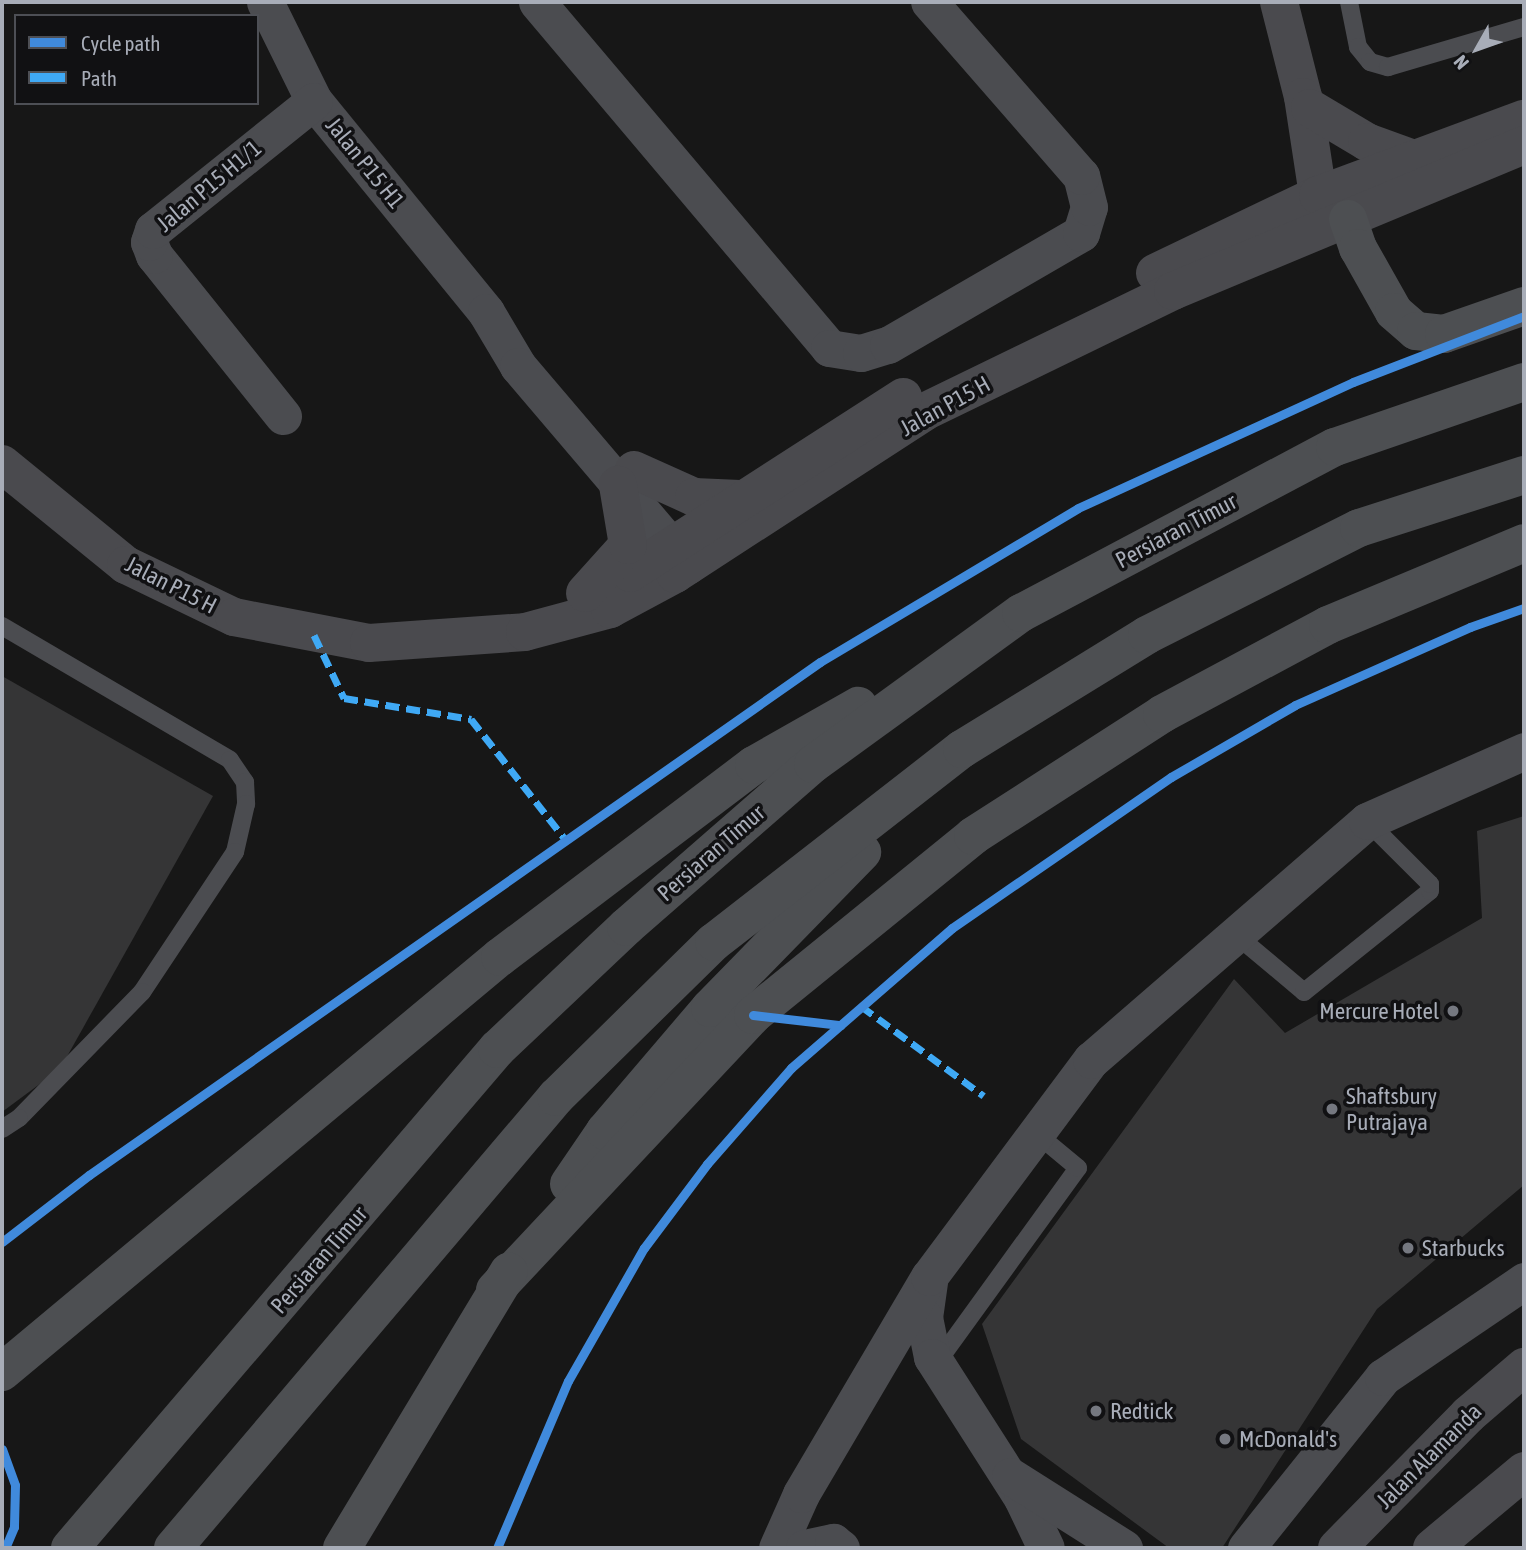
<!DOCTYPE html>
<html>
<head>
<meta charset="utf-8">
<style>
  body { margin:0 }
  #map { position:relative; width:1526px; height:1550px; overflow:hidden; background:#171717; font-family:"Asap Condensed",sans-serif }
  div>[style] { position:absolute }
  .building>* { inset:0; background:#353536 }
  .lane>* { height:18px; margin:-9px; padding:0 9px; transform-origin:9px; border-radius:9px; background:#4b4c50 }
  .street>* { height:37px; margin:-18.5px; padding:0 18.5px; transform-origin:18.5px; border-radius:18.5px; background:#4b4c50 }
  .secondary>* { height:38px; margin:-19px; padding:0 19px; transform-origin:19px; border-radius:19px; background:#4a4a4e }
  .primary>* { height:38px; margin:-19px; padding:0 19px; transform-origin:19px; border-radius:19px; background:#4d4f52 }
  .quiet>* { height:7px; margin-top:-3.5px; transform-origin:0; background:repeating-linear-gradient(90deg,#3fa9f5 0 14px,transparent 0 21px) }
  .cycleway>* { height:9px; margin:-4.5px; padding:0 4.5px; transform-origin:4.5px; border-radius:4.5px; background:#408adc }
  .dots>* { width:19px; height:19px; translate:-50% -50%; box-sizing:border-box; border:4px solid #111113; border-radius:50% }
  span { translate:-50% -50%; white-space:nowrap; text-align:center; line-height:1.15; -webkit-text-stroke:7px #111113; paint-order:stroke }
  .street-label { font-size:23px; color:#a8adb8 }
  .poi-label { font-size:23px; color:#a8adb8 }
  .right { translate:-100% -50%; text-align:right }
  .left { translate:0 -50%; text-align:left }
  .frame { position:absolute; inset:0; border:4px solid #a8adb8; pointer-events:none }
  .legend { position:absolute; left:14px; top:14px; width:245px; height:91px; box-sizing:border-box; background:#111113; border:2px solid #4d4f55; margin:0; padding:9px 12px; list-style:none; font-size:21px; color:#a8adb8 }
  .legend li { display:flex; align-items:center; gap:14px; height:35px }
  .legend b { width:35px; border:2px solid #4d4f55 }
  .north { position:absolute; left:1442px; top:14px; width:70px; height:70px; -webkit-text-stroke:5px #111113; paint-order:stroke; rotate:230deg; font-size:19px; font-weight:700; line-height:28px; text-align:center; color:#a8adb8 }
  .north::after { content:''; display:block; margin:auto; width:24px; height:32px; background:#a8adb8; clip-path:polygon(50% 0,100% 100%,50% 72%,0 100%) }
</style>
</head>
<body>
<div id="map">
  <div class="building">
    <i style="clip-path:polygon(2px 676px,213px 796px,60px 1069px,2px 1112px)"></i>
    <i style="clip-path:polygon(1524px 816px,1524px 1185px,1377px 1309px,1222px 1548px,1169px 1548px,1021px 1439px,982px 1324px,1234px 979px,1285px 1033px,1482px 918px,1477px 831px)"></i>
  </div>
  <div class="lane">
    <i style="left:1349px;top:2px;width:46px;rotate:78.7deg"></i>
    <i style="left:1358px;top:47px;width:19px;rotate:51deg"></i>
    <i style="left:1370px;top:62px;width:19px;rotate:16deg"></i>
    <i style="left:1388px;top:67px;width:142px;rotate:-16.4deg"></i>
    <i style="left:2px;top:626px;width:264px;rotate:30.4deg"></i>
    <i style="left:230px;top:760px;width:27px;rotate:56deg"></i>
    <i style="left:245px;top:782px;width:22px;rotate:87deg"></i>
    <i style="left:246px;top:804px;width:49px;rotate:102.9deg"></i>
    <i style="left:235px;top:852px;width:168px;rotate:123.6deg"></i>
    <i style="left:142px;top:992px;width:176px;rotate:134.3deg"></i>
    <i style="left:19px;top:1118px;width:20px;rotate:147deg"></i>
    <i style="left:1235px;top:934px;width:90px;rotate:40deg"></i>
    <i style="left:1304px;top:992px;width:161px;rotate:-38.7deg"></i>
    <i style="left:1430px;top:891px;width:7px;rotate:-90deg"></i>
    <i style="left:1430px;top:884px;width:89px;rotate:-135deg"></i>
    <i style="left:936px;top:1364px;width:242px;rotate:-54.1deg"></i>
    <i style="left:1078px;top:1168px;width:55px;rotate:-140.2deg"></i>
  </div>
  <div class="street">
    <i style="left:265px;top:2px;width:110px;rotate:63.7deg"></i>
    <i style="left:314px;top:101px;width:272px;rotate:50.8deg"></i>
    <i style="left:486px;top:312px;width:63px;rotate:59.3deg"></i>
    <i style="left:518px;top:366px;width:262px;rotate:49.6deg"></i>
    <i style="left:537px;top:2px;width:453px;rotate:49.8deg"></i>
    <i style="left:829px;top:348px;width:32px;rotate:9deg"></i>
    <i style="left:861px;top:353px;width:28px;rotate:-17deg"></i>
    <i style="left:888px;top:345px;width:223px;rotate:-30.1deg"></i>
    <i style="left:1081px;top:233px;width:27px;rotate:-73deg"></i>
    <i style="left:1089px;top:207px;width:32px;rotate:-104deg"></i>
    <i style="left:1081px;top:176px;width:231px;rotate:-131.1deg"></i>
    <i style="left:283px;top:416px;width:206px;rotate:-128.7deg"></i>
    <i style="left:154px;top:255px;width:14px;rotate:-111deg"></i>
    <i style="left:149px;top:242px;width:13px;rotate:-72deg"></i>
    <i style="left:153px;top:230px;width:206px;rotate:-38.7deg"></i>
    <i style="left:929px;top:1282px;width:35px;rotate:98deg"></i>
    <i style="left:924px;top:1317px;width:41px;rotate:78.7deg"></i>
    <i style="left:932px;top:1357px;width:167px;rotate:57.4deg"></i>
    <i style="left:1022px;top:1498px;width:55px;rotate:64.4deg"></i>
    <i style="left:1010px;top:1476px;width:135px;rotate:32.3deg"></i>
    <i style="left:777px;top:1548px;width:59px;rotate:-66deg"></i>
    <i style="left:801px;top:1494px;width:252px;rotate:-59.5deg"></i>
    <i style="left:929px;top:1277px;width:271px;rotate:-53.3deg"></i>
    <i style="left:1091px;top:1060px;width:365px;rotate:-40.9deg"></i>
    <i style="left:1367px;top:821px;width:172px;rotate:-24deg"></i>
    <i style="left:804px;top:1548px;width:30px;rotate:-12deg"></i>
    <i style="left:833px;top:1542px;width:10px;rotate:37deg"></i>
    <i style="left:1246px;top:1548px;width:219px;rotate:-51.3deg"></i>
    <i style="left:1383px;top:1377px;width:171px;rotate:-34.2deg"></i>
  </div>
  <div class="secondary">
    <i style="left:1279px;top:2px;width:98px;rotate:75.8deg"></i>
    <i style="left:1303px;top:97px;width:99px;rotate:81.3deg"></i>
    <i style="left:1318px;top:195px;width:24px;rotate:71deg"></i>
    <i style="left:1310px;top:108px;width:66px;rotate:30.8deg"></i>
    <i style="left:1367px;top:142px;width:47px;rotate:20deg"></i>
    <i style="left:1155px;top:273px;width:181px;rotate:-25.6deg"></i>
    <i style="left:1318px;top:195px;width:220px;rotate:-20.3deg"></i>
    <i style="left:2px;top:464px;width:160px;rotate:39.2deg"></i>
    <i style="left:126px;top:565px;width:120px;rotate:25.7deg"></i>
    <i style="left:234px;top:617px;width:137px;rotate:10.9deg"></i>
    <i style="left:369px;top:643px;width:156px;rotate:-4deg"></i>
    <i style="left:525px;top:632px;width:88px;rotate:-15.1deg"></i>
    <i style="left:610px;top:609px;width:74px;rotate:-28.3deg"></i>
    <i style="left:675px;top:574px;width:297px;rotate:-33deg"></i>
    <i style="left:924px;top:412px;width:277px;rotate:-25.9deg"></i>
    <i style="left:1173px;top:291px;width:380px;rotate:-22.6deg"></i>
    <i style="left:634px;top:470px;width:66px;rotate:24.2deg"></i>
    <i style="left:694px;top:497px;width:46px;rotate:2.5deg"></i>
    <i style="left:630px;top:573px;width:325px;rotate:-32.8deg"></i>
    <i style="left:585px;top:593px;width:64px;rotate:-48.1deg"></i>
    <i style="left:628px;top:545px;width:61px;rotate:-99.5deg"></i>
    <i style="left:1337px;top:1548px;width:187px;rotate:-45.4deg"></i>
    <i style="left:1468px;top:1415px;width:74px;rotate:-40.6deg"></i>
    <i style="left:1432px;top:1548px;width:120px;rotate:-39.9deg"></i>
  </div>
  <div class="primary">
    <i style="left:1348px;top:219px;width:31px;rotate:71deg"></i>
    <i style="left:1358px;top:248px;width:73px;rotate:60.6deg"></i>
    <i style="left:1394px;top:312px;width:29px;rotate:41deg"></i>
    <i style="left:1416px;top:331px;width:28px;rotate:6deg"></i>
    <i style="left:1444px;top:334px;width:85px;rotate:-19.3deg"></i>
    <i style="left:569px;top:1184px;width:64px;rotate:-55.8deg"></i>
    <i style="left:605px;top:1131px;width:162px;rotate:-49.5deg"></i>
    <i style="left:710px;top:1008px;width:218px;rotate:-45.7deg"></i>
    <i style="left:495px;top:1290px;width:377px;rotate:-46.8deg"></i>
    <i style="left:753px;top:1015px;width:284px;rotate:-39.1deg"></i>
    <i style="left:973px;top:836px;width:225px;rotate:-32.8deg"></i>
    <i style="left:1162px;top:714px;width:188px;rotate:-28.2deg"></i>
    <i style="left:1328px;top:625px;width:212px;rotate:-22.7deg"></i>
    <i style="left:2px;top:1372px;width:648px;rotate:-39.81deg"></i>
    <i style="left:500px;top:957px;width:318px;rotate:-37.1deg"></i>
    <i style="left:754px;top:765px;width:120px;rotate:-29.6deg"></i>
    <i style="left:70px;top:1548px;width:657px;rotate:-49.45deg"></i>
    <i style="left:497px;top:1049px;width:178px;rotate:-43.4deg"></i>
    <i style="left:626px;top:927px;width:248px;rotate:-41.1deg"></i>
    <i style="left:813px;top:764px;width:257px;rotate:-36deg"></i>
    <i style="left:1021px;top:613px;width:355px;rotate:-27.9deg"></i>
    <i style="left:1335px;top:447px;width:200px;rotate:-19deg"></i>
    <i style="left:173px;top:1548px;width:592px;rotate:-49.66deg"></i>
    <i style="left:556px;top:1097px;width:221px;rotate:-44.5deg"></i>
    <i style="left:714px;top:942px;width:314px;rotate:-37.9deg"></i>
    <i style="left:962px;top:749px;width:217px;rotate:-31.6deg"></i>
    <i style="left:1147px;top:635px;width:237px;rotate:-26.8deg"></i>
    <i style="left:1359px;top:528px;width:173px;rotate:-17.8deg"></i>
    <i style="left:342px;top:1548px;width:323px;rotate:-58.9deg"></i>
  </div>
  <div class="quiet">
    <i style="left:314px;top:635px;width:70px;rotate:64.5deg"></i>
    <i style="left:344px;top:698px;width:129px;rotate:9.4deg"></i>
    <i style="left:471px;top:719px;width:152px;rotate:51.9deg"></i>
    <i style="left:861px;top:1006px;width:152px;rotate:36.2deg"></i>
  </div>
  <div class="cycleway">
    <i style="left:753px;top:1015px;width:88px;rotate:6.6deg"></i>
    <i style="left:2px;top:1242px;width:110px;rotate:-37.6deg"></i>
    <i style="left:89px;top:1175px;width:893px;rotate:-35.06deg"></i>
    <i style="left:820px;top:662px;width:300px;rotate:-30.8deg"></i>
    <i style="left:1078px;top:508px;width:302px;rotate:-24.6deg"></i>
    <i style="left:1353px;top:382px;width:183px;rotate:-21.1deg"></i>
    <i style="left:2px;top:1449px;width:38px;rotate:70deg"></i>
    <i style="left:15px;top:1485px;width:42px;rotate:91.4deg"></i>
    <i style="left:14px;top:1527px;width:23px;rotate:113deg"></i>
    <i style="left:497px;top:1548px;width:181px;rotate:-67deg"></i>
    <i style="left:568px;top:1381px;width:153px;rotate:-60.3deg"></i>
    <i style="left:644px;top:1248px;width:105px;rotate:-53.1deg"></i>
    <i style="left:707px;top:1164px;width:128px;rotate:-48.8deg"></i>
    <i style="left:791px;top:1068px;width:213px;rotate:-41deg"></i>
    <i style="left:952px;top:928px;width:266px;rotate:-34.6deg"></i>
    <i style="left:1171px;top:777px;width:143px;rotate:-30.1deg"></i>
    <i style="left:1295px;top:705px;width:192px;rotate:-24deg"></i>
    <i style="left:1470px;top:627px;width:57px;rotate:-19.4deg"></i>
  </div>
  <div class="dots">
    <i style="left:1453px;top:1011px;background:#757880"></i>
    <i style="left:1332px;top:1109px;background:#757880"></i>
    <i style="left:1408px;top:1248px;background:#757880"></i>
    <i style="left:1096px;top:1411px;background:#757880"></i>
    <i style="left:1225px;top:1439px;background:#757880"></i>
  </div>
  <div class="street-label">
    <span style="left:365px;top:163px;rotate:51deg">Jalan P15 H1</span>
    <span style="left:209px;top:186px;rotate:-40deg">Jalan P15 H1/1</span>
    <span style="left:945px;top:406px;rotate:-29deg">Jalan P15 H</span>
    <span style="left:1176px;top:531px;rotate:-28deg">Persiaran Timur</span>
    <span style="left:171px;top:585px;rotate:27deg">Jalan P15 H</span>
    <span style="left:711px;top:853px;rotate:-41deg">Persiaran Timur</span>
    <span style="left:319px;top:1260px;rotate:-49deg">Persiaran Timur</span>
    <span style="left:1429px;top:1456px;rotate:-45deg">Jalan Alamanda</span>
  </div>
  <div class="poi-label">
    <span class="right" style="left:1439px;top:1011px">Mercure Hotel</span>
    <span class="left" style="left:1346px;top:1109px">Shaftsbury<br>Putrajaya</span>
    <span class="left" style="left:1422px;top:1248px">Starbucks</span>
    <span class="left" style="left:1110px;top:1411px">Redtick</span>
    <span class="left" style="left:1239px;top:1439px">McDonald's</span>
  </div>
  <div class="frame"></div>
  <ul class="legend">
  <li><b style="height:9px;background:#408adc"></b>Cycle path</li>
  <li><b style="height:9px;background:#3fa9f5"></b>Path</li>
  </ul>
  <div class="north">N</div>
</div>
</body>
</html>
